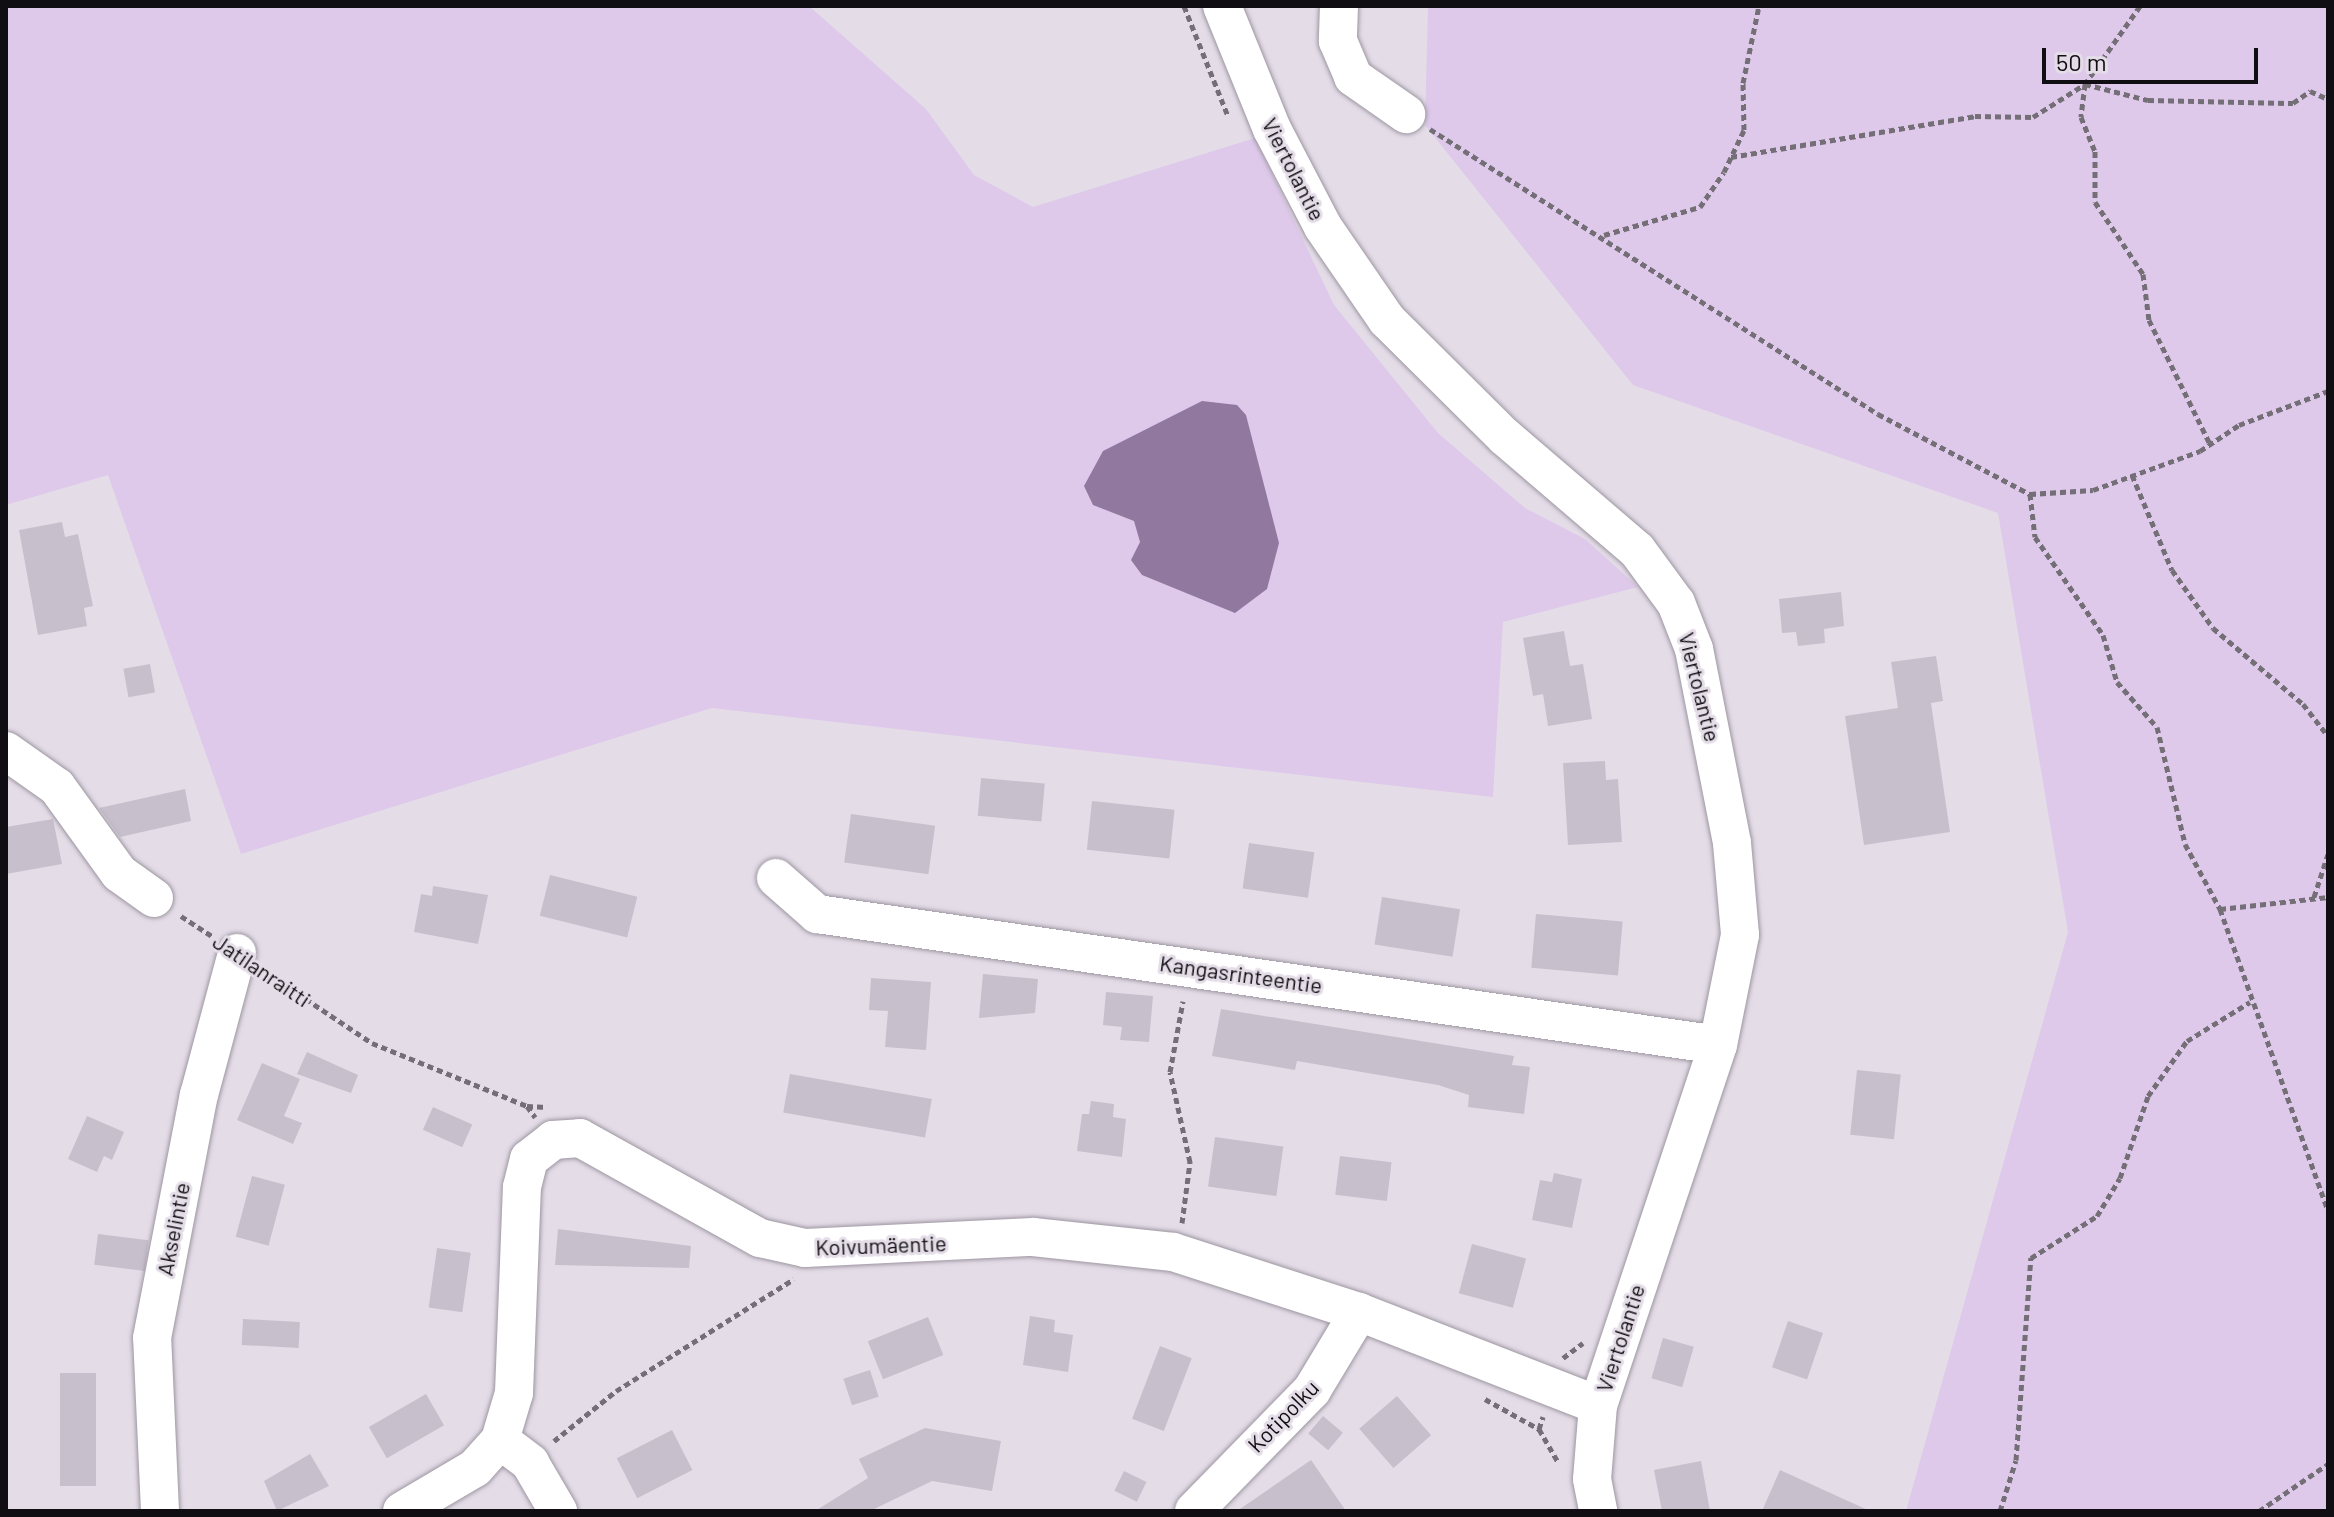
<!DOCTYPE html>
<html>
<head>
<meta charset="utf-8">
<style>
  body { margin:0 }
  #map { position:relative; width:2334px; height:1517px; overflow:hidden; background:#e4dde8; font-family:Barlow,sans-serif }
  div>[style] { position:absolute }
  .green>* { inset:0; background:#dec9eb }
  .water>* { inset:0; background:#90789e }
  .building>* { inset:0; background:#c7c0cc; transform-origin:0 0 }
  .path>* { height:5px; margin-top:-2.5px; transform-origin:0; background:repeating-linear-gradient(90deg,#746f77 0 6px,transparent 0 10px) }
  .roads { filter:drop-shadow(0 0 2px #9d96a1) drop-shadow(0 0 2px #9d96a1) }
  .minor>* { height:38px; margin:-19px; padding:0 19px; transform-origin:19px; border-radius:19px; background:#fff }
  span { translate:-50% -50%; white-space:nowrap; text-align:center; line-height:1.15; -webkit-text-stroke:6px #e4dde8; paint-order:stroke }
  .street-label { font-size:22px; color:#100e12 }
  .frame { position:absolute; inset:0; border:8px solid #100e12; pointer-events:none }
  .scale { position:absolute; left:2042px; top:48px; width:216px; height:36px; box-sizing:border-box; border:4px solid #100e12; border-top:0; padding-left:10px; font-size:24px; line-height:28px; white-space:nowrap; color:#100e12; -webkit-text-stroke:6px #e4dde8; paint-order:stroke }
</style>
</head>
<body>
<div id="map">
  <div class="green">
    <i style="clip-path:polygon(6px 6px,809px 6px,926px 109px,974px 175px,1033px 207px,1255px 138px,1334px 305px,1438px 433px,1525px 508px,1585px 539px,1638px 587px,1503px 622px,1493px 797px,712px 708px,241px 854px,108px 475px,6px 505px)"></i>
    <i style="clip-path:polygon(1428px 6px,2328px 6px,2328px 1511px,1906px 1511px,2068px 932px,1998px 513px,1633px 385px,1425px 125px)"></i>
  </div>
  <div class="water">
    <i style="clip-path:polygon(1202px 401px,1237px 405px,1246px 415px,1279px 543px,1267px 589px,1235px 613px,1142px 575px,1131px 560px,1140px 542px,1134px 521px,1093px 505px,1084px 486px,1103px 451px)"></i>
  </div>
  <div class="building">
    <i style="clip-path:polygon(62px 522px,65px 537px,78px 534px,93px 606px,84px 608px,87px 626px,38px 635px,19px 530px)"></i>
    <i style="clip-path:polygon(1841px 592px,1844px 626px,1824px 629px,1825px 643px,1798px 646px,1796px 632px,1782px 633px,1779px 599px)"></i>
    <i style="clip-path:polygon(1564px 631px,1570px 666px,1583px 664px,1592px 719px,1548px 726px,1543px 694px,1533px 696px,1523px 638px)"></i>
    <i style="clip-path:polygon(1936px 656px,1943px 701px,1931px 703px,1950px 832px,1864px 845px,1845px 716px,1898px 708px,1891px 662px)"></i>
    <i style="left:150px;top:664px;width:29px;height:27px;rotate:80deg"></i>
    <i style="clip-path:polygon(1605px 761px,1606px 780px,1618px 779px,1622px 842px,1568px 845px,1563px 763px)"></i>
    <i style="left:981px;top:778px;width:64px;height:38px;rotate:5deg"></i>
    <i style="clip-path:polygon(185px 789px,191px 821px,120px 837px,99px 808px)"></i>
    <i style="left:1092px;top:801px;width:83px;height:49px;rotate:6deg"></i>
    <i style="left:851px;top:814px;width:85px;height:49px;rotate:8deg"></i>
    <i style="clip-path:polygon(53px 819px,62px 864px,6px 874px,6px 827px)"></i>
    <i style="left:1249px;top:843px;width:66px;height:46px;rotate:8deg"></i>
    <i style="left:550px;top:875px;width:90px;height:42px;rotate:14deg"></i>
    <i style="clip-path:polygon(433px 886px,488px 895px,478px 944px,414px 932px,421px 894px,432px 896px)"></i>
    <i style="left:1382px;top:897px;width:79px;height:48px;rotate:9deg"></i>
    <i style="left:1536px;top:914px;width:87px;height:54px;rotate:5deg"></i>
    <i style="clip-path:polygon(983px 974px,1038px 979px,1035px 1013px,979px 1018px)"></i>
    <i style="clip-path:polygon(871px 978px,931px 982px,926px 1050px,885px 1047px,888px 1011px,869px 1010px)"></i>
    <i style="clip-path:polygon(1106px 992px,1153px 996px,1149px 1042px,1120px 1040px,1122px 1027px,1103px 1025px)"></i>
    <i style="clip-path:polygon(1221px 1009px,1514px 1056px,1512px 1065px,1530px 1067px,1524px 1114px,1468px 1107px,1469px 1095px,1438px 1085px,1297px 1061px,1295px 1070px,1212px 1056px)"></i>
    <i style="clip-path:polygon(307px 1052px,358px 1075px,351px 1093px,297px 1074px)"></i>
    <i style="clip-path:polygon(262px 1063px,300px 1079px,284px 1116px,302px 1123px,293px 1144px,237px 1120px)"></i>
    <i style="left:1857px;top:1070px;width:44px;height:65px;rotate:6deg"></i>
    <i style="left:790px;top:1074px;width:144px;height:39px;rotate:10deg"></i>
    <i style="clip-path:polygon(1091px 1101px,1114px 1104px,1113px 1117px,1126px 1119px,1122px 1157px,1077px 1151px,1082px 1114px,1089px 1114px)"></i>
    <i style="left:433px;top:1107px;width:43px;height:25px;rotate:24deg"></i>
    <i style="clip-path:polygon(87px 1116px,124px 1132px,112px 1160px,104px 1156px,97px 1172px,68px 1159px)"></i>
    <i style="left:1215px;top:1137px;width:69px;height:50px;rotate:8deg"></i>
    <i style="left:1340px;top:1156px;width:52px;height:39px;rotate:7deg"></i>
    <i style="clip-path:polygon(1554px 1173px,1582px 1179px,1572px 1228px,1532px 1220px,1540px 1180px,1552px 1182px)"></i>
    <i style="left:252px;top:1176px;width:34px;height:63px;rotate:15deg"></i>
    <i style="clip-path:polygon(558px 1229px,691px 1246px,689px 1268px,555px 1265px)"></i>
    <i style="left:98px;top:1234px;width:51px;height:31px;rotate:7deg"></i>
    <i style="left:1472px;top:1244px;width:56px;height:51px;rotate:15deg"></i>
    <i style="left:437px;top:1248px;width:34px;height:60px;rotate:8deg"></i>
    <i style="clip-path:polygon(1030px 1316px,1055px 1320px,1054px 1332px,1073px 1335px,1068px 1372px,1023px 1365px)"></i>
    <i style="left:928px;top:1317px;width:41px;height:65px;rotate:68deg"></i>
    <i style="left:243px;top:1319px;width:57px;height:26px;rotate:3deg"></i>
    <i style="left:1788px;top:1321px;width:37px;height:49px;rotate:19deg"></i>
    <i style="left:1663px;top:1338px;width:32px;height:42px;rotate:16deg"></i>
    <i style="left:1160px;top:1346px;width:34px;height:78px;rotate:21deg"></i>
    <i style="left:870px;top:1370px;width:28px;height:28px;rotate:72deg"></i>
    <i style="left:60px;top:1373px;width:36px;height:113px"></i>
    <i style="left:426px;top:1394px;width:36px;height:66px;rotate:60deg"></i>
    <i style="left:1397px;top:1396px;width:52px;height:50px;rotate:49deg"></i>
    <i style="left:1323px;top:1416px;width:26px;height:23px;rotate:40deg"></i>
    <i style="clip-path:polygon(925px 1428px,1001px 1441px,992px 1491px,932px 1481px,870px 1511px,815px 1511px,868px 1478px,859px 1459px)"></i>
    <i style="left:672px;top:1430px;width:45px;height:62px;rotate:63deg"></i>
    <i style="clip-path:polygon(310px 1454px,329px 1486px,277px 1511px,264px 1481px)"></i>
    <i style="clip-path:polygon(1311px 1460px,1346px 1511px,1237px 1511px)"></i>
    <i style="clip-path:polygon(1701px 1461px,1710px 1511px,1662px 1511px,1654px 1470px)"></i>
    <i style="clip-path:polygon(1780px 1470px,1870px 1511px,1762px 1511px)"></i>
    <i style="left:1124px;top:1471px;width:25px;height:22px;rotate:26deg"></i>
  </div>
  <div class="path">
    <i style="left:1184px;top:6px;width:118px;rotate:68.2deg"></i>
    <i style="left:2140px;top:6px;width:95px;rotate:125.2deg"></i>
    <i style="left:2085px;top:84px;width:33px;rotate:97deg"></i>
    <i style="left:2081px;top:117px;width:37px;rotate:68deg"></i>
    <i style="left:2095px;top:151px;width:51px;rotate:90deg"></i>
    <i style="left:2095px;top:202px;width:87px;rotate:56.3deg"></i>
    <i style="left:2143px;top:274px;width:46px;rotate:82.6deg"></i>
    <i style="left:2149px;top:320px;width:138px;rotate:63.8deg"></i>
    <i style="left:1430px;top:129px;width:531px;rotate:32.46deg"></i>
    <i style="left:1878px;top:414px;width:172px;rotate:27.8deg"></i>
    <i style="left:2030px;top:494px;width:63px;rotate:-3.6deg"></i>
    <i style="left:2093px;top:490px;width:114px;rotate:-20deg"></i>
    <i style="left:2200px;top:451px;width:47px;rotate:-33.7deg"></i>
    <i style="left:2239px;top:425px;width:95px;rotate:-20.9deg"></i>
    <i style="left:1731px;top:157px;width:247px;rotate:-9.5deg"></i>
    <i style="left:1975px;top:116px;width:58px;rotate:1deg"></i>
    <i style="left:2033px;top:117px;width:62px;rotate:-32.4deg"></i>
    <i style="left:2085px;top:84px;width:65px;rotate:14.3deg"></i>
    <i style="left:2148px;top:100px;width:145px;rotate:1.2deg"></i>
    <i style="left:2293px;top:103px;width:21px;rotate:-35deg"></i>
    <i style="left:2310px;top:91px;width:20px;rotate:24deg"></i>
    <i style="left:1604px;top:235px;width:100px;rotate:-16.3deg"></i>
    <i style="left:1700px;top:207px;width:42px;rotate:-55.6deg"></i>
    <i style="left:1724px;top:172px;width:47px;rotate:-64.5deg"></i>
    <i style="left:1744px;top:130px;width:47px;rotate:-91.2deg"></i>
    <i style="left:1743px;top:83px;width:79px;rotate:-78.3deg"></i>
    <i style="left:2132px;top:475px;width:103px;rotate:67.2deg"></i>
    <i style="left:2172px;top:570px;width:71px;rotate:54.7deg"></i>
    <i style="left:2213px;top:628px;width:118px;rotate:40.2deg"></i>
    <i style="left:2303px;top:704px;width:41px;rotate:52deg"></i>
    <i style="left:2030px;top:494px;width:43px;rotate:83.4deg"></i>
    <i style="left:2035px;top:537px;width:119px;rotate:55.2deg"></i>
    <i style="left:2103px;top:635px;width:49px;rotate:73.4deg"></i>
    <i style="left:2117px;top:682px;width:60px;rotate:48.4deg"></i>
    <i style="left:2157px;top:727px;width:120px;rotate:76.5deg"></i>
    <i style="left:2185px;top:844px;width:74px;rotate:61.7deg"></i>
    <i style="left:2220px;top:909px;width:321px;rotate:70.3deg"></i>
    <i style="left:2314px;top:897px;width:45px;rotate:-72deg"></i>
    <i style="left:2220px;top:909px;width:109px;rotate:-6.3deg"></i>
    <i style="left:181px;top:916px;width:38px;rotate:33deg"></i>
    <i style="left:264px;top:971px;width:130px;rotate:33.7deg"></i>
    <i style="left:372px;top:1043px;width:167px;rotate:22.1deg"></i>
    <i style="left:527px;top:1106px;width:14px;rotate:54deg"></i>
    <i style="left:527px;top:1106px;width:20px;rotate:3deg"></i>
    <i style="left:1182px;top:1223px;width:62px;rotate:-82.5deg"></i>
    <i style="left:1190px;top:1162px;width:92px;rotate:-102.5deg"></i>
    <i style="left:1170px;top:1072px;width:72px;rotate:-79.6deg"></i>
    <i style="left:1563px;top:1358px;width:25px;rotate:-37deg"></i>
    <i style="left:1485px;top:1399px;width:62px;rotate:29.1deg"></i>
    <i style="left:1539px;top:1429px;width:13px;rotate:-72deg"></i>
    <i style="left:1539px;top:1429px;width:38px;rotate:60deg"></i>
    <i style="left:554px;top:1441px;width:80px;rotate:-38.9deg"></i>
    <i style="left:616px;top:1391px;width:210px;rotate:-32.2deg"></i>
    <i style="left:2000px;top:1511px;width:53px;rotate:-72.6deg"></i>
    <i style="left:2016px;top:1460px;width:203px;rotate:-85.8deg"></i>
    <i style="left:2031px;top:1258px;width:78px;rotate:-32.5deg"></i>
    <i style="left:2097px;top:1216px;width:44px;rotate:-58.8deg"></i>
    <i style="left:2120px;top:1178px;width:87px;rotate:-71.1deg"></i>
    <i style="left:2148px;top:1096px;width:67px;rotate:-54.7deg"></i>
    <i style="left:2187px;top:1041px;width:74px;rotate:-31.8deg"></i>
    <i style="left:2259px;top:1511px;width:83px;rotate:-34.3deg"></i>
  </div>
  <div class="roads">
    <div class="minor">
      <i style="left:1222px;top:6px;width:133px;rotate:67.9deg"></i>
      <i style="left:1272px;top:129px;width:110px;rotate:62.5deg"></i>
      <i style="left:1323px;top:227px;width:113px;rotate:55.5deg"></i>
      <i style="left:1387px;top:320px;width:166px;rotate:44.8deg"></i>
      <i style="left:1505px;top:437px;width:174px;rotate:40.6deg"></i>
      <i style="left:1637px;top:550px;width:66px;rotate:53.7deg"></i>
      <i style="left:1676px;top:603px;width:49px;rotate:68.6deg"></i>
      <i style="left:1694px;top:649px;width:198px;rotate:78.9deg"></i>
      <i style="left:1732px;top:843px;width:92px;rotate:85deg"></i>
      <i style="left:1740px;top:935px;width:112px;rotate:101.3deg"></i>
      <i style="left:1718px;top:1045px;width:379px;rotate:108.4deg"></i>
      <i style="left:1598px;top:1405px;width:74px;rotate:94.6deg"></i>
      <i style="left:1592px;top:1479px;width:33px;rotate:79deg"></i>
      <i style="left:1339px;top:6px;width:35px;rotate:92deg"></i>
      <i style="left:1338px;top:41px;width:39px;rotate:67deg"></i>
      <i style="left:1353px;top:77px;width:65px;rotate:34.9deg"></i>
      <i style="left:6px;top:751px;width:62px;rotate:35.2deg"></i>
      <i style="left:57px;top:787px;width:106px;rotate:54.2deg"></i>
      <i style="left:119px;top:873px;width:43px;rotate:35.5deg"></i>
      <i style="left:776px;top:878px;width:55px;rotate:41.3deg"></i>
      <i style="left:817px;top:914px;width:910px;rotate:8.27deg"></i>
      <i style="left:500px;top:1440px;width:38px;rotate:37deg"></i>
      <i style="left:530px;top:1463px;width:56px;rotate:59.7deg"></i>
      <i style="left:160px;top:1511px;width:173px;rotate:-92.6deg"></i>
      <i style="left:152px;top:1338px;width:248px;rotate:-79.1deg"></i>
      <i style="left:199px;top:1095px;width:147px;rotate:-75deg"></i>
      <i style="left:402px;top:1511px;width:85px;rotate:-30.5deg"></i>
      <i style="left:475px;top:1468px;width:38px;rotate:-48deg"></i>
      <i style="left:500px;top:1440px;width:49px;rotate:-73.4deg"></i>
      <i style="left:514px;top:1393px;width:206px;rotate:-87.8deg"></i>
      <i style="left:522px;top:1187px;width:29px;rotate:-76deg"></i>
      <i style="left:529px;top:1159px;width:31px;rotate:-38deg"></i>
      <i style="left:553px;top:1140px;width:27px;rotate:-4deg"></i>
      <i style="left:580px;top:1138px;width:206px;rotate:29.1deg"></i>
      <i style="left:760px;top:1238px;width:46px;rotate:12.5deg"></i>
      <i style="left:805px;top:1248px;width:228px;rotate:-2.8deg"></i>
      <i style="left:1033px;top:1237px;width:141px;rotate:6.1deg"></i>
      <i style="left:1173px;top:1252px;width:195px;rotate:17.9deg"></i>
      <i style="left:1359px;top:1312px;width:256px;rotate:21.3deg"></i>
      <i style="left:1194px;top:1511px;width:169px;rotate:-45.7deg"></i>
      <i style="left:1312px;top:1390px;width:91px;rotate:-58.9deg"></i>
    </div>
  </div>
  <div class="street-label">
    <span style="left:1294px;top:169px;rotate:63deg">Viertolantie</span>
    <span style="left:1700px;top:687px;rotate:76deg">Viertolantie</span>
    <span style="left:262px;top:970px;rotate:34deg">Jatilanraitti</span>
    <span style="left:1241px;top:974px;rotate:8deg">Kangasrinteentie</span>
    <span style="left:173px;top:1229px;rotate:-79deg">Akselintie</span>
    <span style="left:881px;top:1245px;rotate:-2deg">Koivumäentie</span>
    <span style="left:1620px;top:1338px;rotate:-72deg">Viertolantie</span>
    <span style="left:1283px;top:1416px;rotate:-46deg">Kotipolku</span>
  </div>
  <div class="frame"></div>
  <div class="scale">50 m</div>
</div>
</body>
</html>
